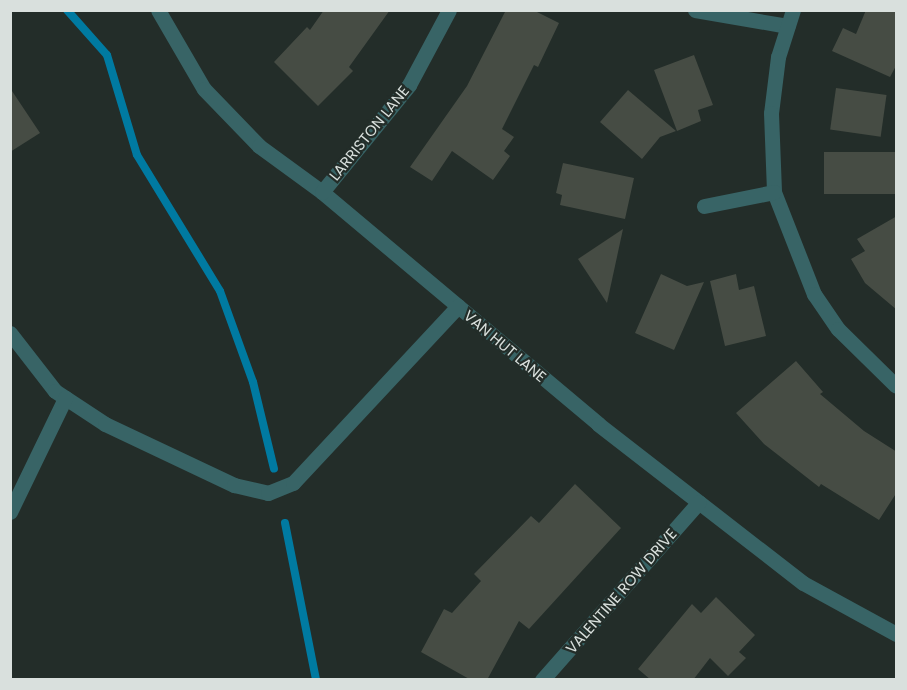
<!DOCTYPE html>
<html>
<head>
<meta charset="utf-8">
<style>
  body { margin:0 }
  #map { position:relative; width:907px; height:690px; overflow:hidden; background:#232d29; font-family:Poppins,sans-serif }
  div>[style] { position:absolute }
  .stream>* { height:8px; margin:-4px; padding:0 4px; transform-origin:4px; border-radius:4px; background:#007aa1 }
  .building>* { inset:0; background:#464c44; transform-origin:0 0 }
  .street>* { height:15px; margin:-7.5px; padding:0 7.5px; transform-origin:7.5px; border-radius:7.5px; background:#386466 }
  span { translate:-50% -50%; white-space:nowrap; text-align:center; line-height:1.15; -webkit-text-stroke:4.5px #232d29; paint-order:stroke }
  .street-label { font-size:15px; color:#d9e0dd }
  .frame { position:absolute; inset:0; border:12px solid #d9e0dd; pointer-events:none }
</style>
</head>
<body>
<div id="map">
  <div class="stream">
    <i style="left:67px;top:10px;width:60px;rotate:48.4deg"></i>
    <i style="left:107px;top:55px;width:104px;rotate:73.3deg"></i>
    <i style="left:137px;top:155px;width:159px;rotate:58.6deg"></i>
    <i style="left:220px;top:291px;width:97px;rotate:70.1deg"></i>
    <i style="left:253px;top:382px;width:89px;rotate:76.4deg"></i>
    <i style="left:285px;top:523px;width:160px;rotate:78.8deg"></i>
  </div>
  <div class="building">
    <i style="clip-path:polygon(324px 10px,390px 10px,349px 67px,353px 71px,318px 106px,274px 62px,307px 27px,310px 30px)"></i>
    <i style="clip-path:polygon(506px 10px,533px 10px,559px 23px,538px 67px,534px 65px,502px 129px,514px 137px,504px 151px,510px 156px,493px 180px,452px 151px,432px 181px,410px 167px,467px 86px)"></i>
    <i style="clip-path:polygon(866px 10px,897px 10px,897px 64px,890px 77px,832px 51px,843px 28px,856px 34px)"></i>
    <i style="clip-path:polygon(694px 55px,713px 105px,698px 110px,701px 121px,677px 131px,654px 70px)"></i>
    <i style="clip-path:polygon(10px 88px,40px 133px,10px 152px)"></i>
    <i style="left:836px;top:88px;width:51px;height:42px;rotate:8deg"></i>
    <i style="clip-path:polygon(628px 90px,676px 131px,660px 137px,642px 159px,600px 122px)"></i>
    <i style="left:897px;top:152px;width:42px;height:73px;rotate:90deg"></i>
    <i style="clip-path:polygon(563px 163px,634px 178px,625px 219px,560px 205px,562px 195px,556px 193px)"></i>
    <i style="clip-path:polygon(897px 216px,897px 310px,865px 283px,851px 259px,865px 251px,857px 239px)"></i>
    <i style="clip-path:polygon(623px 229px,607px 303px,578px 259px)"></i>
    <i style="clip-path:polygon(661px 274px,687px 286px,704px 282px,674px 350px,635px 333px)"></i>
    <i style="clip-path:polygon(736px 274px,739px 290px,754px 286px,766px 336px,725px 346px,710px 281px)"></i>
    <i style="clip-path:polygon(796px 361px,823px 392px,820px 394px,864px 431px,897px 452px,897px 492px,879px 520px,821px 484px,819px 487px,764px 444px,736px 413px)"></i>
    <i style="clip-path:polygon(575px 484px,621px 528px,529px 629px,519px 621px,487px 680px,471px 680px,421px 652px,444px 609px,452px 613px,481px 581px,474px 574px,531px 516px,539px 523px)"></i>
    <i style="clip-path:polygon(716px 597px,755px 635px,739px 652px,746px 658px,728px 676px,710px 658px,693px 680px,651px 680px,638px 669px,692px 604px,701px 613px)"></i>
  </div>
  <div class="street">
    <i style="left:158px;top:10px;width:91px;rotate:59.8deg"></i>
    <i style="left:204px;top:89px;width:79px;rotate:46deg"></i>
    <i style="left:259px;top:146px;width:78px;rotate:36.1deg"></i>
    <i style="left:322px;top:192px;width:361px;rotate:40deg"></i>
    <i style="left:598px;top:424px;width:259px;rotate:37.8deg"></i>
    <i style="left:803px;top:583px;width:106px;rotate:28.7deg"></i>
    <i style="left:695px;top:10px;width:94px;rotate:9.8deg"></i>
    <i style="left:793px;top:10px;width:49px;rotate:107.7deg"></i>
    <i style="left:778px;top:57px;width:56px;rotate:97.1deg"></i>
    <i style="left:771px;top:113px;width:79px;rotate:87.8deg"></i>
    <i style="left:774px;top:192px;width:110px;rotate:68.6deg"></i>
    <i style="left:814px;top:294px;width:42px;rotate:55.6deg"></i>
    <i style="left:838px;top:329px;width:81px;rotate:44.5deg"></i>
    <i style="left:322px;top:192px;width:138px;rotate:-50.9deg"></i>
    <i style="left:409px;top:85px;width:85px;rotate:-61.9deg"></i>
    <i style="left:704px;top:206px;width:71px;rotate:-11.3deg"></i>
    <i style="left:10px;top:333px;width:73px;rotate:52.2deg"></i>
    <i style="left:55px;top:391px;width:60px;rotate:33.4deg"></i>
    <i style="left:105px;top:424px;width:143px;rotate:25.3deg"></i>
    <i style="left:234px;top:485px;width:35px;rotate:13deg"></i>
    <i style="left:268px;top:493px;width:27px;rotate:-22deg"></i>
    <i style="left:293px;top:483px;width:242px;rotate:-47deg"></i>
    <i style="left:10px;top:512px;width:127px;rotate:-64.2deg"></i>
    <i style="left:542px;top:680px;width:237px;rotate:-48.6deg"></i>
  </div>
  <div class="street-label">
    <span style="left:369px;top:133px;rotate:-51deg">LARRISTON LANE</span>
    <span style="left:505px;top:346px;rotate:40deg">VAN HUT LANE</span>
    <span style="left:621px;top:591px;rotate:-49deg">VALENTINE ROW DRIVE</span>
  </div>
  <div class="frame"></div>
</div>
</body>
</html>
